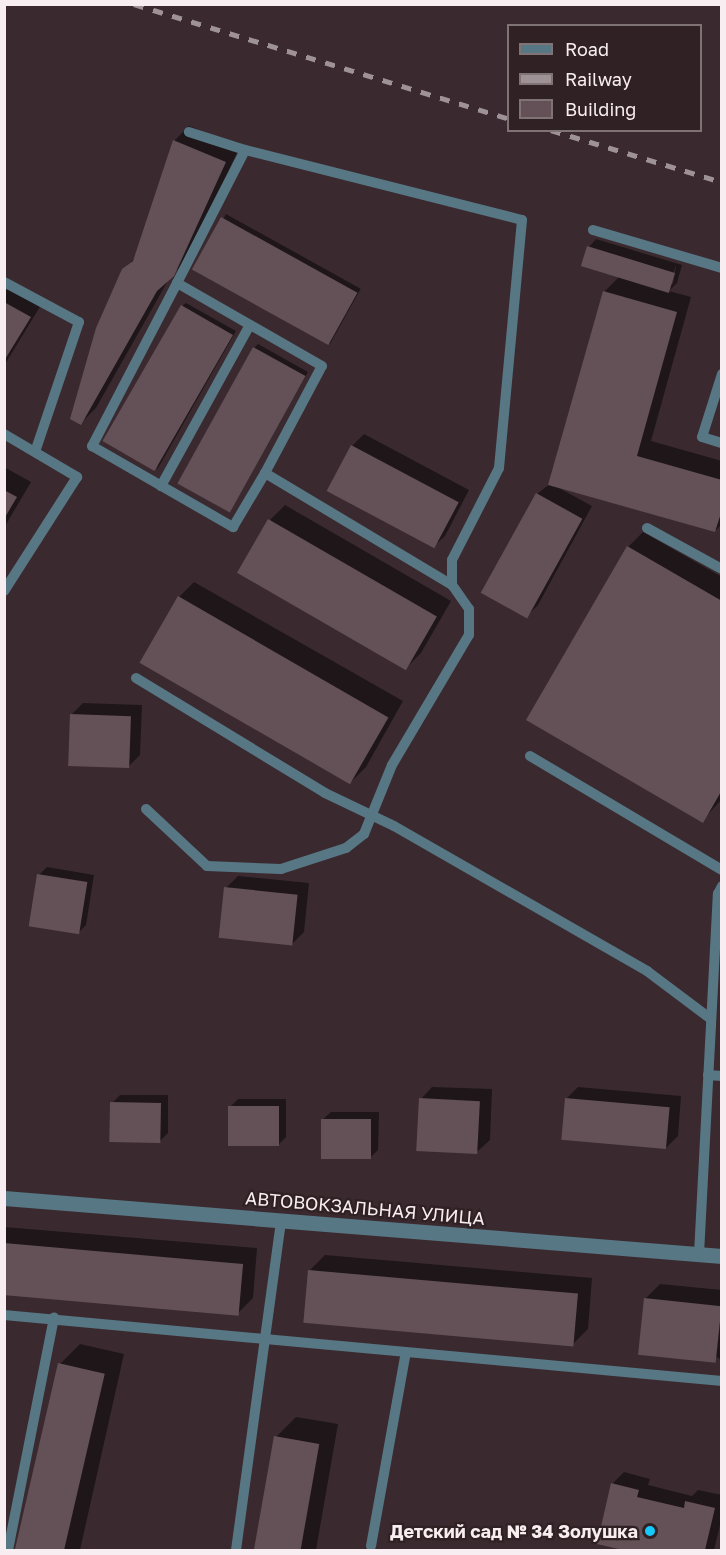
<!DOCTYPE html>
<html>
<head>
<meta charset="utf-8">
<style>
  body { margin:0 }
  #map { position:relative; width:726px; height:1555px; overflow:hidden; background:#3a2a2f; font-family:"Golos Text",sans-serif }
  div>[style] { position:absolute }
  .shadow>* { inset:0; background:#0007; transform-origin:0 0 }
  .building>* { inset:0; background:#635157; transform-origin:0 0 }
  .service>* { height:10px; margin:-5px; padding:0 5px; transform-origin:5px; border-radius:5px; background:#577784 }
  .tertiary>* { height:15px; margin:-7.5px; padding:0 7.5px; transform-origin:7.5px; border-radius:7.5px; background:#577784 }
  .rail>* { height:4.5px; margin-top:-2.25px; transform-origin:0; background:repeating-linear-gradient(90deg,#9f9296 0 10px,transparent 0 20px) }
  .dots>* { width:16px; height:16px; translate:-50% -50%; box-sizing:border-box; border:3px solid #302125; border-radius:50% }
  span { translate:-50% -50%; white-space:nowrap; text-align:center; line-height:1.15; -webkit-text-stroke:4.5px #302125; paint-order:stroke }
  .street-label { font-size:18px; color:#f8edf0 }
  .poi-label { font-size:18px; color:#f8edf0; font-weight:700 }
  .right { translate:-100% -50%; text-align:right }
  .frame { position:absolute; inset:0; border:6px solid #f8edf0; pointer-events:none }
  .legend { position:absolute; left:507px; top:24px; width:195px; height:108px; box-sizing:border-box; background:#302125; border:2px solid #807376; margin:0; padding:8px 10px; list-style:none; font-size:18px; color:#f8edf0 }
  .legend li { display:flex; align-items:center; gap:12px; height:30px }
  .legend b { width:30px; border:2px solid #807376 }
</style>
</head>
<body>
<div id="map">
  <div class="shadow">
    <i style="clip-path:polygon(189px 126px,240px 146px,188px 259px,170px 277px,96px 408px,81px 423px,124px 269px,135px 258px,174px 141px)"></i>
    <i style="left:226px;top:214px;width:154px;height:63px;rotate:29deg"></i>
    <i style="clip-path:polygon(evenodd,596px 239px,682px 265px,677px 283px,669px 291px,691px 297px,651px 441px,722px 461px,722px 524px,715px 531px,559px 488px,592px 506px,538px 605px,527px 616px,537px 494px,551px 483px,604px 292px,620px 276px,589px 247px,596px 239px,676px 265px,673px 284px,670px 284px,676px 265px)"></i>
    <i style="clip-path:polygon(10px 286px,41px 305px,4px 366px,4px 292px)"></i>
    <i style="clip-path:polygon(186px 303px,236px 331px,157px 470px,182px 306px)"></i>
    <i style="clip-path:polygon(258px 344px,308px 372px,228px 511px,254px 348px)"></i>
    <i style="clip-path:polygon(364px 434px,469px 490px,445px 536px,433px 547px,352px 446px)"></i>
    <i style="clip-path:polygon(4px 467px,31px 482px,4px 528px)"></i>
    <i style="clip-path:polygon(285px 505px,451px 601px,421px 653px,406px 668px,270px 520px)"></i>
    <i style="clip-path:polygon(643px 532px,722px 577px,722px 799px,702px 821px,528px 719px,628px 547px)"></i>
    <i style="clip-path:polygon(194px 582px,403px 701px,366px 767px,351px 782px,179px 597px)"></i>
    <i style="clip-path:polygon(83px 703px,142px 705px,140px 755px,128px 767px,71px 715px)"></i>
    <i style="clip-path:polygon(47px 867px,94px 875px,86px 925px,78px 933px,39px 875px)"></i>
    <i style="clip-path:polygon(238px 876px,309px 883px,304px 932px,292px 944px,226px 888px)"></i>
    <i style="clip-path:polygon(432px 1087px,492px 1089px,490px 1140px,478px 1151px,421px 1099px)"></i>
    <i style="clip-path:polygon(578px 1087px,681px 1096px,678px 1136px,666px 1148px,566px 1099px)"></i>
    <i style="clip-path:polygon(120px 1095px,168px 1095px,168px 1133px,160px 1141px,112px 1103px)"></i>
    <i style="clip-path:polygon(238px 1099px,286px 1099px,286px 1137px,278px 1145px,230px 1107px)"></i>
    <i style="clip-path:polygon(331px 1112px,379px 1112px,378px 1150px,370px 1158px,322px 1120px)"></i>
    <i style="clip-path:polygon(4px 1227px,257px 1248px,253px 1298px,238px 1313px,4px 1294px)"></i>
    <i style="clip-path:polygon(325px 1255px,592px 1278px,588px 1329px,573px 1344px,310px 1270px)"></i>
    <i style="clip-path:polygon(660px 1284px,722px 1290px,722px 1361px,645px 1299px)"></i>
    <i style="clip-path:polygon(80px 1344px,124px 1354px,80px 1550px,18px 1550px,60px 1364px)"></i>
    <i style="clip-path:polygon(296px 1417px,338px 1424px,316px 1550px,256px 1550px,276px 1437px)"></i>
    <i style="clip-path:polygon(624px 1472px,650px 1479px,648px 1485px,692px 1496px,698px 1490px,722px 1495px,722px 1517px,714px 1550px,630px 1550px,598px 1543px,612px 1484px)"></i>
  </div>
  <div class="building">
    <i style="clip-path:polygon(173px 140px,226px 162px,174px 276px,157px 291px,81px 425px,70px 419px,96px 328px,122px 269px,133px 261px)"></i>
    <i style="left:221px;top:217px;width:156px;height:60px;rotate:29deg"></i>
    <i style="left:587px;top:246px;width:92px;height:21px;rotate:17deg"></i>
    <i style="clip-path:polygon(603px 291px,677px 312px,637px 456px,722px 480px,722px 510px,715px 532px,548px 485px)"></i>
    <i style="clip-path:polygon(4px 302px,31px 317px,4px 361px)"></i>
    <i style="left:181px;top:305px;width:60px;height:157px;rotate:30deg"></i>
    <i style="left:253px;top:347px;width:60px;height:156px;rotate:29deg"></i>
    <i style="left:351px;top:445px;width:122px;height:52px;rotate:28deg"></i>
    <i style="clip-path:polygon(4px 490px,17px 497px,4px 519px)"></i>
    <i style="left:536px;top:493px;width:53px;height:114px;rotate:29deg"></i>
    <i style="left:268px;top:519px;width:195px;height:62px;rotate:30deg"></i>
    <i style="clip-path:polygon(627px 546px,722px 601px,722px 790px,703px 823px,526px 720px)"></i>
    <i style="left:178px;top:596px;width:243px;height:77px;rotate:30deg"></i>
    <i style="left:70px;top:714px;width:61px;height:52px;rotate:2deg"></i>
    <i style="left:37px;top:874px;width:51px;height:53px;rotate:9deg"></i>
    <i style="left:224px;top:887px;width:74px;height:51px;rotate:6deg"></i>
    <i style="left:419px;top:1098px;width:61px;height:53px;rotate:3deg"></i>
    <i style="left:565px;top:1098px;width:105px;height:42px;rotate:5deg"></i>
    <i style="left:110px;top:1102px;width:51px;height:40px;rotate:1deg"></i>
    <i style="left:228px;top:1106px;width:51px;height:40px"></i>
    <i style="left:321px;top:1119px;width:50px;height:40px"></i>
    <i style="left:4px;top:1243px;width:240px;height:52px;rotate:5deg"></i>
    <i style="left:308px;top:1270px;width:271px;height:53px;rotate:5deg"></i>
    <i style="left:644px;top:1298px;width:78px;height:57px;rotate:6deg"></i>
    <i style="left:58px;top:1363px;width:48px;height:192px;rotate:13deg"></i>
    <i style="left:274px;top:1436px;width:46px;height:116px;rotate:10deg"></i>
    <i style="clip-path:polygon(611px 1483px,639px 1490px,637px 1497px,684px 1508px,685px 1501px,715px 1508px,705px 1550px,623px 1550px,597px 1544px)"></i>
  </div>
  <div class="service">
    <i style="left:593px;top:230px;width:134px;rotate:16.4deg"></i>
    <i style="left:4px;top:282px;width:85px;rotate:28.1deg"></i>
    <i style="left:79px;top:322px;width:137px;rotate:108.7deg"></i>
    <i style="left:177px;top:283px;width:149px;rotate:-62.9deg"></i>
    <i style="left:722px;top:374px;width:66px;rotate:107.6deg"></i>
    <i style="left:702px;top:437px;width:21px;rotate:17deg"></i>
    <i style="left:4px;top:434px;width:85px;rotate:30.5deg"></i>
    <i style="left:77px;top:477px;width:135px;rotate:122.6deg"></i>
    <i style="left:265px;top:473px;width:121px;rotate:-62deg"></i>
    <i style="left:322px;top:366px;width:167px;rotate:-150.2deg"></i>
    <i style="left:177px;top:283px;width:184px;rotate:117.5deg"></i>
    <i style="left:92px;top:446px;width:163px;rotate:29.9deg"></i>
    <i style="left:233px;top:527px;width:63px;rotate:-59.3deg"></i>
    <i style="left:265px;top:473px;width:218px;rotate:30.9deg"></i>
    <i style="left:161px;top:486px;width:184px;rotate:-61.1deg"></i>
    <i style="left:647px;top:528px;width:85px;rotate:28.7deg"></i>
    <i style="left:136px;top:678px;width:221px;rotate:31.3deg"></i>
    <i style="left:325px;top:793px;width:76px;rotate:25.6deg"></i>
    <i style="left:394px;top:826px;width:292px;rotate:29.8deg"></i>
    <i style="left:647px;top:971px;width:80px;rotate:36.9deg"></i>
    <i style="left:530px;top:756px;width:223px;rotate:30.7deg"></i>
    <i style="left:146px;top:809px;width:83px;rotate:43.1deg"></i>
    <i style="left:207px;top:866px;width:74px;rotate:2.3deg"></i>
    <i style="left:281px;top:869px;width:68px;rotate:-17.9deg"></i>
    <i style="left:346px;top:848px;width:23px;rotate:-38deg"></i>
    <i style="left:364px;top:834px;width:74px;rotate:-67.9deg"></i>
    <i style="left:392px;top:765px;width:151px;rotate:-59.4deg"></i>
    <i style="left:469px;top:635px;width:26px;rotate:-90deg"></i>
    <i style="left:469px;top:609px;width:29px;rotate:-125deg"></i>
    <i style="left:452px;top:585px;width:25px;rotate:-90deg"></i>
    <i style="left:452px;top:560px;width:103px;rotate:-62.9deg"></i>
    <i style="left:499px;top:468px;width:249px;rotate:-84.7deg"></i>
    <i style="left:522px;top:220px;width:286px;rotate:-165.8deg"></i>
    <i style="left:245px;top:150px;width:59px;rotate:-162.2deg"></i>
    <i style="left:708px;top:1075px;width:14px;rotate:4deg"></i>
    <i style="left:699px;top:1254px;width:361px;rotate:-87deg"></i>
    <i style="left:718px;top:894px;width:9px;rotate:-63deg"></i>
    <i style="left:4px;top:1315px;width:721px;rotate:5.25deg"></i>
    <i style="left:371px;top:1546px;width:197px;rotate:-79.8deg"></i>
    <i style="left:8px;top:1550px;width:237px;rotate:-78.8deg"></i>
    <i style="left:236px;top:1550px;width:332px;rotate:-82.2deg"></i>
  </div>
  <div class="tertiary">
    <i style="left:4px;top:1198px;width:720px;rotate:4.62deg"></i>
  </div>
  <div class="rail">
    <i style="left:134px;top:4px;width:391px;rotate:17deg"></i>
    <i style="left:551px;top:130px;width:179px;rotate:16.9deg"></i>
  </div>
  <div class="dots">
    <i style="left:650px;top:1531px;background:#15cafb"></i>
  </div>
  <div class="street-label">
    <span style="left:365px;top:1208px;rotate:5deg">АВТОВОКЗАЛЬНАЯ УЛИЦА</span>
  </div>
  <div class="poi-label">
    <span class="right" style="left:638px;top:1531px">Детский сад № 34 Золушка</span>
  </div>
  <div class="frame"></div>
  <ul class="legend">
  <li><b style="height:8px;background:#577784"></b>Road</li>
  <li><b style="height:8px;background:#9f9296"></b>Railway</li>
  <li><b style="height:16px;background:#635157"></b>Building</li>
  </ul>
</div>
</body>
</html>
